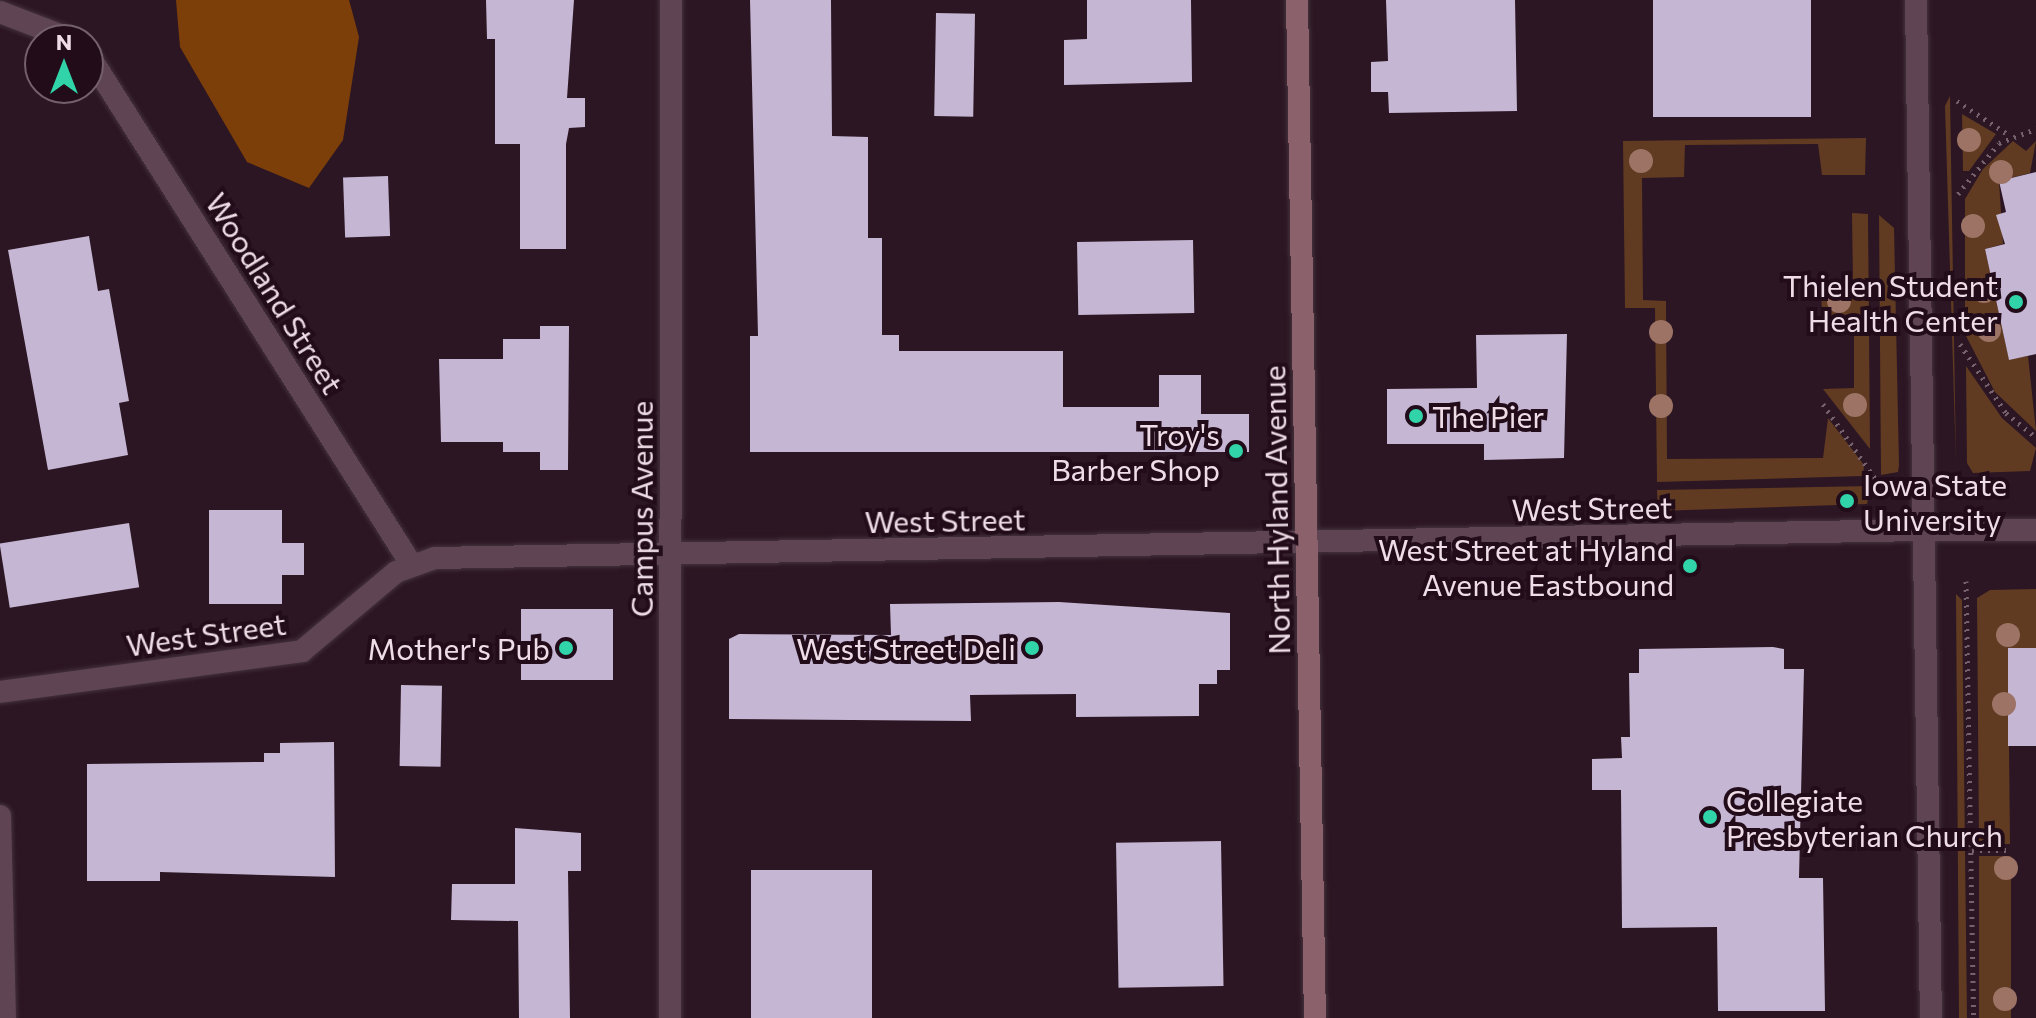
<!DOCTYPE html>
<html>
<head>
<meta charset="utf-8">
<style>
  body { margin:0 }
  #map { position:relative; width:2036px; height:1018px; overflow:hidden; background:#2c1623; font-family:Commissioner,sans-serif }
  div>[style] { position:absolute }
  .green>* { inset:0; background:#603b22; transform-origin:0 0 }
  .forest>* { inset:0; background:#7d3f0a }
  .building>* { inset:0; background:#c5b6d3; transform-origin:0 0 }
  .path>* { height:5px; margin-top:-2.5px; transform-origin:0; background:repeating-linear-gradient(90deg,#76626d 0 2px,transparent 0 8px) }
  .roads { filter:drop-shadow(0 0 2px #44323c) drop-shadow(0 0 2px #44323c) }
  .minor>* { height:22px; margin:-11px; padding:0 11px; transform-origin:11px; border-radius:11px; background:#5f4554 }
  .tertiary>* { height:22px; margin:-11px; padding:0 11px; transform-origin:11px; border-radius:11px; background:#5f4554 }
  .secondary>* { height:22px; margin:-11px; padding:0 11px; transform-origin:11px; border-radius:11px; background:#8b616c }
  .trees>* { width:24px; height:24px; margin:-12px; border-radius:50%; background:#9c7365 }
  .dots>* { width:22px; height:22px; translate:-50% -50%; box-sizing:border-box; border:4px solid #220c1a; border-radius:50% }
  span { translate:-50% -50%; white-space:nowrap; text-align:center; line-height:1.15; -webkit-text-stroke:8px #220c1a; paint-order:stroke }
  .poi-label { font-size:30px; color:#eedde6 }
  .right { translate:-100% -50%; text-align:right }
  .left { translate:0 -50%; text-align:left }
  .street-label { font-size:30px; color:#eedde6 }
  .north { position:absolute; left:24px; top:24px; width:80px; height:80px; box-sizing:border-box; background:#220c1a; border:2px solid #74606c; border-radius:50%; rotate:0deg; font-size:22px; font-weight:700; line-height:32px; text-align:center; color:#eedde6 }
  .north::after { content:''; display:block; margin:auto; width:28px; height:36px; background:#31d4a9; clip-path:polygon(50% 0,100% 100%,50% 72%,0 100%) }
</style>
</head>
<body>
<div id="map">
  <div class="green">
    <i style="clip-path:polygon(1950px 96px,1956px 463px,1945px 106px)"></i>
    <i style="clip-path:polygon(1962px 114px,1996px 134px,1969px 171px,1963px 171px)"></i>
    <i style="clip-path:polygon(1866px 138px,1865px 175px,1822px 175px,1818px 144px,1685px 145px,1684px 177px,1642px 178px,1643px 300px,1666px 301px,1667px 459px,1823px 458px,1828px 418px,1864px 465px,1863px 476px,1657px 482px,1655px 308px,1625px 308px,1623px 141px)"></i>
    <i style="clip-path:polygon(2013px 141px,2026px 151px,2036px 141px,2030px 173px,1999px 181px,2003px 244px,1985px 249px,2009px 359px,2028px 356px,2036px 431px,1995px 392px,1965px 334px,1965px 199px,1983px 169px)"></i>
    <i style="clip-path:polygon(1852px 213px,1868px 214px,1870px 449px,1823px 389px,1854px 388px,1854px 317px,1822px 317px,1821px 284px,1853px 284px)"></i>
    <i style="clip-path:polygon(1879px 215px,1894px 228px,1899px 465px,1898px 472px,1881px 475px)"></i>
    <i style="clip-path:polygon(1966px 366px,2002px 418px,2036px 448px,2030px 471px,1973px 473px,1967px 463px)"></i>
    <i style="clip-path:polygon(1871px 486px,1867px 504px,1658px 511px,1657px 490px)"></i>
    <i style="clip-path:polygon(2036px 589px,2036px 648px,2008px 649px,2010px 844px,1979px 844px,1977px 598px,1990px 590px)"></i>
    <i style="clip-path:polygon(1956px 594px,1962px 600px,1967px 1018px,1959px 1018px)"></i>
    <i style="left:1979px;top:856px;width:32px;height:162px"></i>
  </div>
  <div class="forest">
    <i style="clip-path:polygon(176px 0,349px 0,359px 37px,343px 140px,309px 188px,247px 162px,180px 47px)"></i>
  </div>
  <div class="building">
    <i style="clip-path:polygon(486px 0,574px 0,567px 98px,585px 98px,585px 127px,569px 128px,566px 144px,566px 249px,520px 249px,520px 144px,495px 144px,495px 39px,487px 39px)"></i>
    <i style="clip-path:polygon(750px 0,831px 0,832px 136px,868px 137px,868px 238px,882px 238px,882px 335px,899px 335px,899px 351px,1063px 351px,1063px 407px,1159px 407px,1159px 375px,1201px 375px,1201px 414px,1249px 414px,1249px 452px,750px 452px,750px 336px,758px 336px)"></i>
    <i style="clip-path:polygon(1087px 0,1191px 0,1192px 82px,1064px 85px,1064px 40px,1087px 39px)"></i>
    <i style="clip-path:polygon(1386px 0,1515px 0,1517px 111px,1389px 113px,1388px 92px,1371px 92px,1371px 62px,1388px 61px)"></i>
    <i style="left:1653px;top:0;width:158px;height:117px"></i>
    <i style="left:936px;top:13px;width:39px;height:103px;rotate:1deg"></i>
    <i style="clip-path:polygon(2036px 172px,2036px 354px,2009px 360px,1985px 249px,2005px 244px,1996px 215px,2006px 212px,1999px 181px)"></i>
    <i style="left:388px;top:176px;width:60px;height:45px;rotate:88deg"></i>
    <i style="clip-path:polygon(89px 236px,98px 291px,109px 289px,129px 401px,119px 403px,128px 455px,48px 470px,8px 250px)"></i>
    <i style="left:1193px;top:240px;width:73px;height:116px;rotate:89deg"></i>
    <i style="clip-path:polygon(540px 326px,569px 326px,568px 470px,540px 470px,540px 452px,503px 452px,503px 442px,441px 442px,439px 359px,503px 359px,503px 339px,540px 339px)"></i>
    <i style="clip-path:polygon(1567px 334px,1564px 458px,1484px 460px,1484px 444px,1387px 444px,1387px 389px,1477px 388px,1476px 335px)"></i>
    <i style="clip-path:polygon(209px 510px,282px 510px,282px 543px,304px 543px,304px 575px,282px 575px,282px 604px,209px 604px)"></i>
    <i style="left:129px;top:523px;width:65px;height:131px;rotate:81deg"></i>
    <i style="clip-path:polygon(1059px 602px,1230px 613px,1230px 670px,1217px 670px,1217px 684px,1199px 684px,1199px 716px,1076px 717px,1076px 694px,970px 695px,971px 721px,729px 719px,729px 639px,739px 634px,891px 635px,890px 604px)"></i>
    <i style="left:521px;top:609px;width:92px;height:71px"></i>
    <i style="clip-path:polygon(1773px 647px,1784px 649px,1784px 669px,1804px 669px,1799px 878px,1823px 878px,1825px 1011px,1718px 1011px,1717px 927px,1622px 928px,1621px 790px,1592px 790px,1592px 759px,1622px 758px,1621px 737px,1630px 737px,1629px 673px,1639px 673px,1639px 649px)"></i>
    <i style="left:2008px;top:648px;width:28px;height:98px"></i>
    <i style="left:401px;top:685px;width:41px;height:81px;rotate:1deg"></i>
    <i style="clip-path:polygon(334px 742px,335px 877px,160px 872px,160px 881px,87px 881px,87px 764px,264px 762px,264px 753px,280px 753px,280px 743px)"></i>
    <i style="clip-path:polygon(515px 828px,581px 833px,581px 871px,568px 871px,570px 1018px,519px 1018px,518px 921px,451px 920px,452px 884px,515px 884px)"></i>
    <i style="left:1221px;top:841px;width:145px;height:105px;rotate:89deg"></i>
    <i style="left:751px;top:870px;width:121px;height:148px"></i>
  </div>
  <div class="path">
    <i style="left:1957px;top:101px;width:62px;rotate:33.2deg"></i>
    <i style="left:1958px;top:194px;width:65px;rotate:-51.2deg"></i>
    <i style="left:1999px;top:143px;width:40px;rotate:-21deg"></i>
    <i style="left:1960px;top:344px;width:83px;rotate:56.3deg"></i>
    <i style="left:2006px;top:413px;width:38px;rotate:39deg"></i>
    <i style="left:1823px;top:404px;width:93px;rotate:55.1deg"></i>
    <i style="left:1966px;top:581px;width:437px;rotate:89deg"></i>
    <i style="left:1972px;top:850px;width:38px"></i>
  </div>
  <div class="roads">
    <div class="minor">
      <i style="left:0;top:12px;width:78px;rotate:21deg"></i>
      <i style="left:88px;top:54px;width:604px;rotate:57.65deg"></i>
      <i style="left:0;top:692px;width:305px;rotate:-7.7deg"></i>
      <i style="left:302px;top:651px;width:123px;rotate:-40deg"></i>
      <i style="left:396px;top:572px;width:41px;rotate:-19.7deg"></i>
      <i style="left:435px;top:558px;width:1491px;rotate:-1.08deg"></i>
      <i style="left:0;top:816px;width:202px;rotate:88.6deg"></i>
      <i style="left:670px;top:1018px;width:1018px;rotate:-89.94deg"></i>
    </div>
    <div class="tertiary">
      <i style="left:1916px;top:0;width:1018px;rotate:89.16deg"></i>
      <i style="left:1926px;top:530px;width:110px"></i>
    </div>
    <div class="secondary">
      <i style="left:1297px;top:0;width:1018px;rotate:88.99deg"></i>
    </div>
  </div>
  <div class="trees">
    <i style="left:1969px;top:140px"></i>
    <i style="left:1641px;top:161px"></i>
    <i style="left:2001px;top:172px"></i>
    <i style="left:1973px;top:226px"></i>
    <i style="left:1984px;top:291px"></i>
    <i style="left:1839px;top:301px"></i>
    <i style="left:1989px;top:330px"></i>
    <i style="left:1661px;top:332px"></i>
    <i style="left:1855px;top:405px"></i>
    <i style="left:1661px;top:406px"></i>
    <i style="left:2008px;top:635px"></i>
    <i style="left:2004px;top:704px"></i>
    <i style="left:2006px;top:868px"></i>
    <i style="left:2005px;top:999px"></i>
  </div>
  <div class="dots">
    <i style="left:2016px;top:302px;background:#31d4a9"></i>
    <i style="left:1416px;top:416px;background:#31d4a9"></i>
    <i style="left:1236px;top:451px;background:#31d4a9"></i>
    <i style="left:1847px;top:501px;background:#31d4a9"></i>
    <i style="left:1690px;top:566px;background:#31d4a9"></i>
    <i style="left:566px;top:648px;background:#31d4a9"></i>
    <i style="left:1032px;top:648px;background:#31d4a9"></i>
    <i style="left:1710px;top:817px;background:#31d4a9"></i>
  </div>
  <div class="poi-label">
    <span class="right" style="left:1998px;top:302px">Thielen Student<br>Health Center</span>
    <span class="left" style="left:1432px;top:416px">The Pier</span>
    <span class="right" style="left:1220px;top:451px">Troy's<br>Barber Shop</span>
    <span class="left" style="left:1863px;top:501px">Iowa State<br>University</span>
    <span class="right" style="left:1674px;top:566px">West Street at Hyland<br>Avenue Eastbound</span>
    <span class="right" style="left:550px;top:648px">Mother's Pub</span>
    <span class="right" style="left:1016px;top:648px">West Street Deli</span>
    <span class="left" style="left:1726px;top:817px">Collegiate<br>Presbyterian Church</span>
  </div>
  <div class="street-label">
    <span style="left:275px;top:293px;rotate:58deg">Woodland Street</span>
    <span style="left:1592px;top:508px;rotate:-1deg">West Street</span>
    <span style="left:641px;top:509px;rotate:-90deg">Campus Avenue</span>
    <span style="left:1276px;top:510px;rotate:-91deg">North Hyland Avenue</span>
    <span style="left:945px;top:520px;rotate:-1deg">West Street</span>
    <span style="left:206px;top:634px;rotate:-8deg">West Street</span>
  </div>
  <div class="north">N</div>
</div>
</body>
</html>
